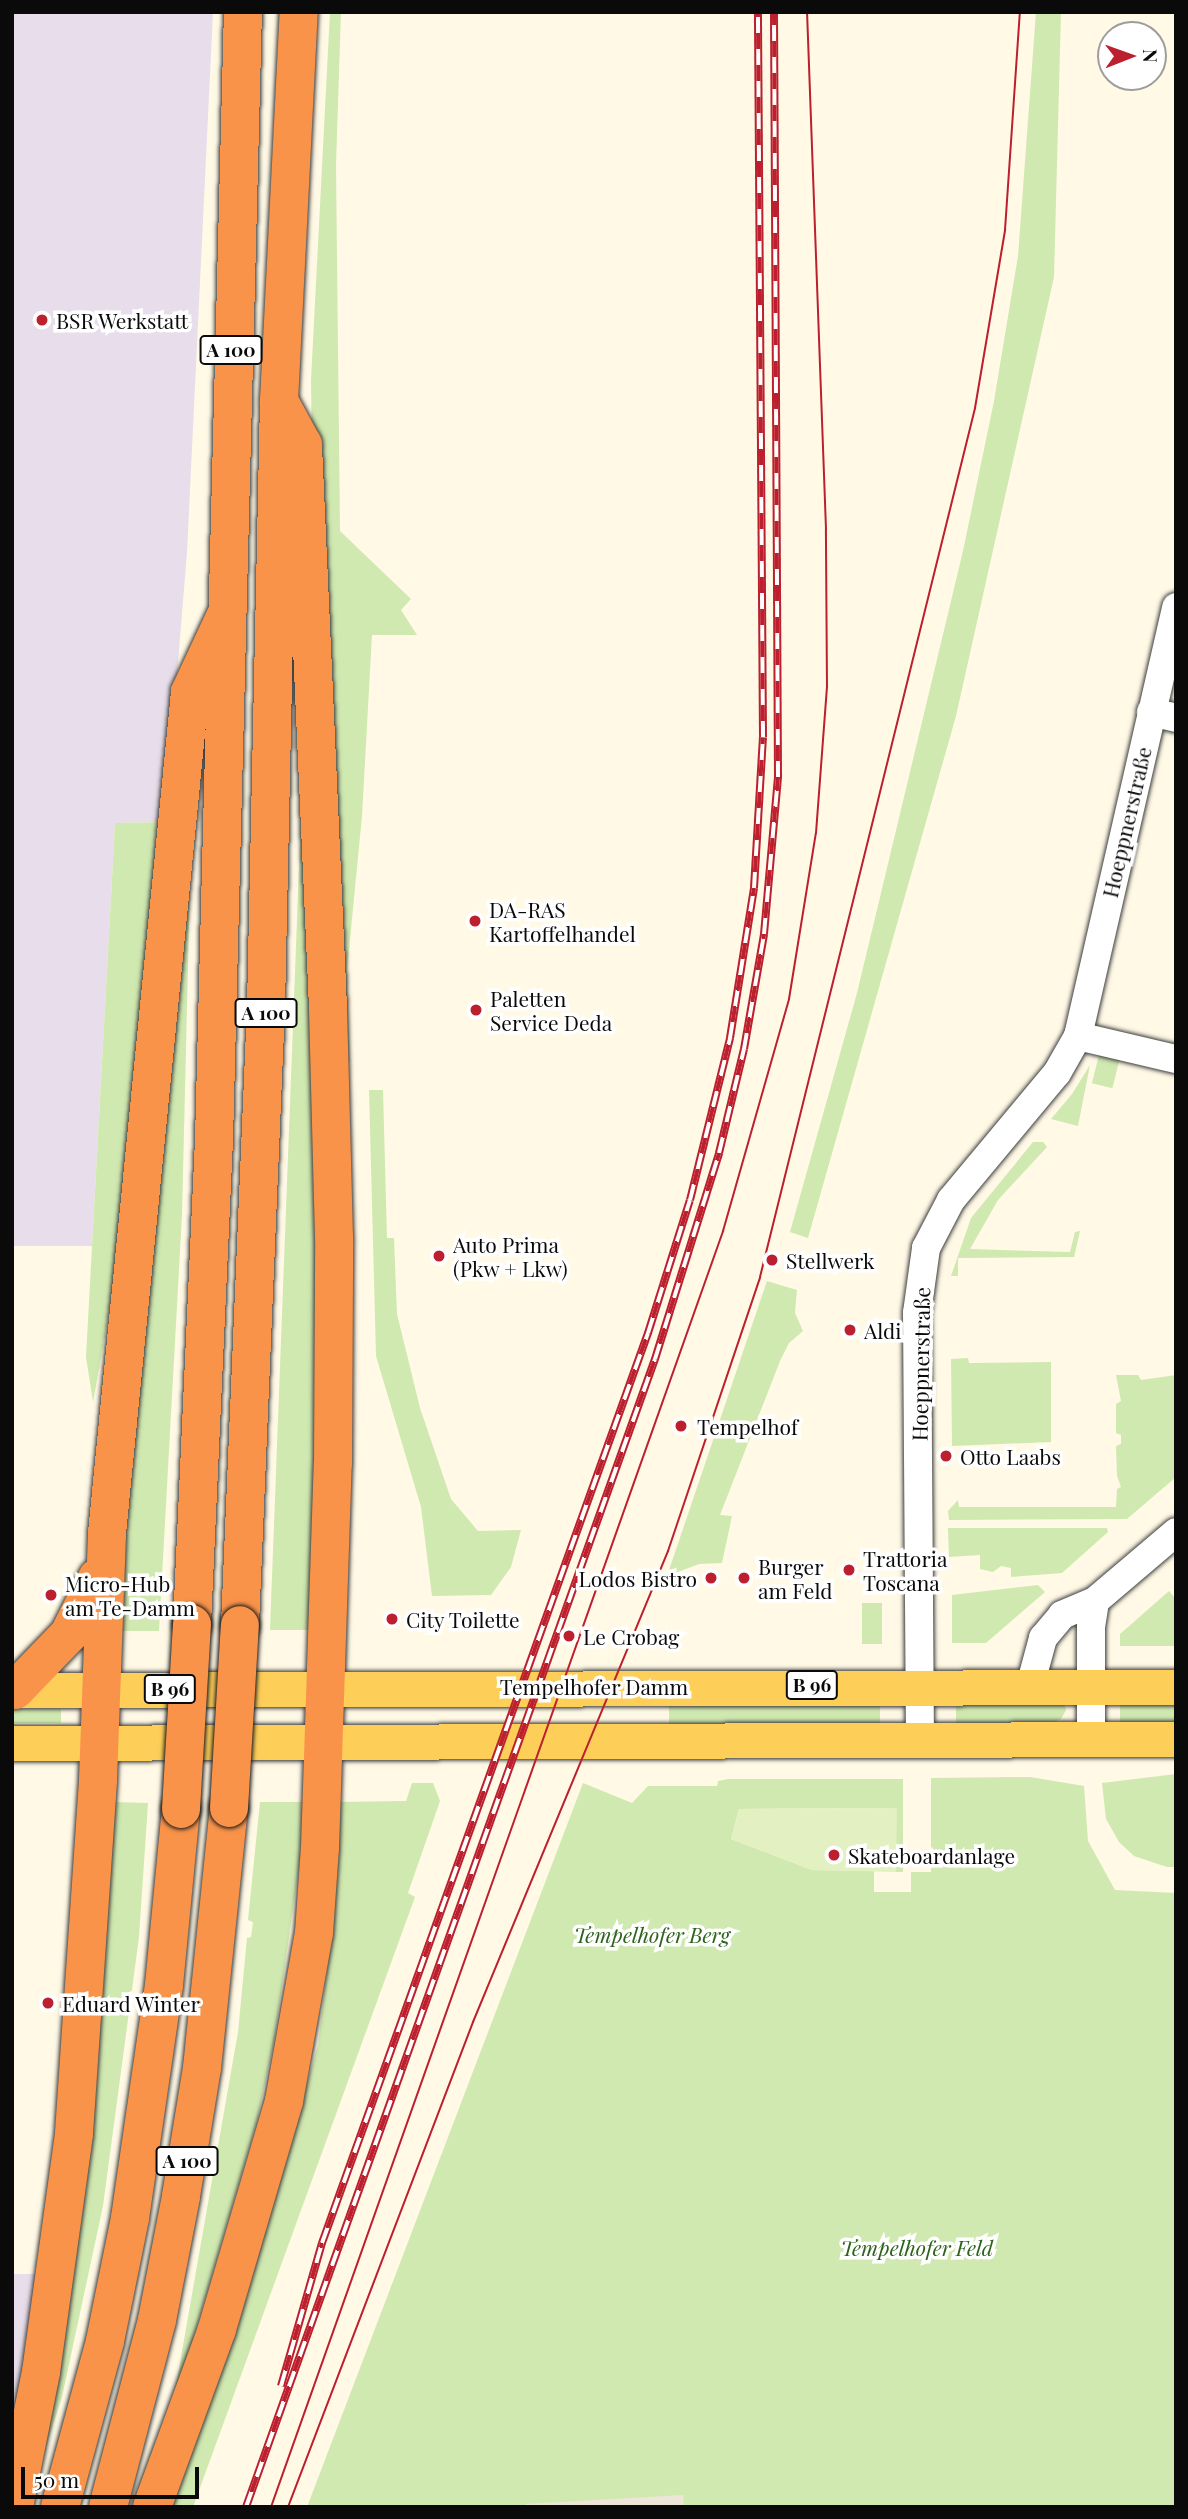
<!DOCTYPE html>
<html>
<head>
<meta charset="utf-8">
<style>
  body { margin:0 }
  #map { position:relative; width:1188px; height:2519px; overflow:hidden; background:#fff9e6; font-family:"Playfair Display",serif }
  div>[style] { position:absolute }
  .industrial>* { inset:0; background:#e8ddea }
  .green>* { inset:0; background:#d0e9b0; transform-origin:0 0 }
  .pitch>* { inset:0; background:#e2f0c2 }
  .plaza>* { inset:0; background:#ede6d8 }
  .roads { filter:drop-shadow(0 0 2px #3d3d3d) drop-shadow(0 0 2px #3d3d3d) }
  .minor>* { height:28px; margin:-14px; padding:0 14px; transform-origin:14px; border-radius:14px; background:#fff }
  .major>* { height:35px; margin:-17.5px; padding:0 17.5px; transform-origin:17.5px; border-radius:17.5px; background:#fdce58 }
  .highway>* { height:38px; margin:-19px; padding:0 19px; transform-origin:19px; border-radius:19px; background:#f9934a }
  .tram>* { height:2px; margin:-1px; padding:0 1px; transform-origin:1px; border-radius:1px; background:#bc1f2e }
  .rail>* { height:8px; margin-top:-4px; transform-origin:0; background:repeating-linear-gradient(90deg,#fff 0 16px,#bc1f2e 0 32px); box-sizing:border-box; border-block:2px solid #bc1f2e }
  .bridges { filter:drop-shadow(0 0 2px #1b1b1b) drop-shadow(0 0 2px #1b1b1b) }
  .highway-bridge>* { height:38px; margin:-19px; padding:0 19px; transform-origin:19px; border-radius:19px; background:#f9934a }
  .dots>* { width:19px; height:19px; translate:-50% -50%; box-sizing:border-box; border:4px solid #fff; border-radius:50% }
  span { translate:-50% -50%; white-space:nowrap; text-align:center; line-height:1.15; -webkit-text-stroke:7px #fff; paint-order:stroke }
  .shield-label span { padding:2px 5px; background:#fff; border:2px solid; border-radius:5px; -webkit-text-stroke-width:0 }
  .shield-label { font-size:19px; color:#0a0a0a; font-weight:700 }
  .poi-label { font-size:21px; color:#0a0a0a }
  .left { translate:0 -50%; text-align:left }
  .right { translate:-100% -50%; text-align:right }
  .street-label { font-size:21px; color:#0a0a0a }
  .park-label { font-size:21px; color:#2c621a; font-style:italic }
  .frame { position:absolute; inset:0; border:14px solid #0a0a0a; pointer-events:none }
  .north { position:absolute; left:1097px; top:21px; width:70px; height:70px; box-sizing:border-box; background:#fff; border:2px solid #9d9d9d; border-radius:50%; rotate:89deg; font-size:19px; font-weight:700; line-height:28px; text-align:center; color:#0a0a0a }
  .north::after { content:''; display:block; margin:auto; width:24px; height:32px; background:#bc1f2e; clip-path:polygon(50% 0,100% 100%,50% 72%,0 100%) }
  .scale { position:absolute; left:21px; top:2467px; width:178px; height:32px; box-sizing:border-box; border:4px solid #0a0a0a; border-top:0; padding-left:9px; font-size:21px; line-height:24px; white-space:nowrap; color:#0a0a0a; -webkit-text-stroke:5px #fff; paint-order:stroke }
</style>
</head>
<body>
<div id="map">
  <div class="industrial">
    <i style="clip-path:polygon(12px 12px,213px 12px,187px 552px,165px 822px,115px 823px,92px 1246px,12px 1246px)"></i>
    <i style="clip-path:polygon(12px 2274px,43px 2274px,12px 2444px)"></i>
  </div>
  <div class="green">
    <i style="clip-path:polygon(330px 12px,341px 12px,336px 165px,340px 531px,411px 599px,401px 610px,417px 635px,372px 635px,362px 816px,347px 970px,350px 1062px,346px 1064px,313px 530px,311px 380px)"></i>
    <i style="clip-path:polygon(1036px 12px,1061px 12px,1054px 277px,956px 716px,808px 1238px,790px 1232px,857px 993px,963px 551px,994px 401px,1018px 256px)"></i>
    <i style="clip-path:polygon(301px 814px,323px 1239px,315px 1630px,270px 1630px)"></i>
    <i style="clip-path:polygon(165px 822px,121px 1246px,93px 1402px,86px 1357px,115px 823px)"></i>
    <i style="clip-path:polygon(191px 839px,182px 1215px,159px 1631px,117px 1631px)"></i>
    <i style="left:1099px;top:1055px;width:21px;height:29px;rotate:14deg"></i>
    <i style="clip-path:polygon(1090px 1065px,1078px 1126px,1051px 1119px,1072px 1094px)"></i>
    <i style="clip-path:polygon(369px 1090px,383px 1090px,387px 1238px,394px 1238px,397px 1314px,420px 1408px,451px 1499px,478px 1531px,521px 1530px,511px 1567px,491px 1595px,432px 1596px,421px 1507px,376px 1356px)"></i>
    <i style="clip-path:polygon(1033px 1142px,1043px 1142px,1047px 1147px,998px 1200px,970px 1249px,1070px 1252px,1075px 1232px,1080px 1231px,1074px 1257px,958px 1258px,958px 1276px,951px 1276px,971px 1218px)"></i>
    <i style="clip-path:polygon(767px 1281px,797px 1290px,795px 1313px,803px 1331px,789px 1343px,780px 1361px,720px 1515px,732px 1516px,722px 1563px,699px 1564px,667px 1576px)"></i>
    <i style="clip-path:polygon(968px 1358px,969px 1363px,1051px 1362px,1051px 1442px,952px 1446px,951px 1359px)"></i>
    <i style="clip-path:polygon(1116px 1375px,1138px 1375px,1141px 1380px,1176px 1375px,1176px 1477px,1127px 1519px,949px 1520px,948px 1511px,958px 1500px,959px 1507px,1116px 1507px,1117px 1489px,1121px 1487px,1117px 1476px,1116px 1446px,1121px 1444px,1121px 1435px,1116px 1433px,1116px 1404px,1121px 1401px)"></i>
    <i style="clip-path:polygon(948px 1528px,1107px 1528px,1108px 1532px,1062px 1573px,1011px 1577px,1011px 1568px,1001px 1566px,993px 1572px,980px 1569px,980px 1555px,949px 1557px)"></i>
    <i style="clip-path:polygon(1038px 1585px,1045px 1592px,986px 1643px,952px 1643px,952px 1595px)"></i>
    <i style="clip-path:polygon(1169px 1591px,1176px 1599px,1176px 1646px,1120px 1646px,1120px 1634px)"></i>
    <i style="left:862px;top:1603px;width:20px;height:41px"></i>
    <i style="left:880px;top:1699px;width:26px;height:211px;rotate:90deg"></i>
    <i style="clip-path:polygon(956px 1700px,1064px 1704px,1066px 1710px,1061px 1719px,1053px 1723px,956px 1725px)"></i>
    <i style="left:1176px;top:1702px;width:22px;height:56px;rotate:90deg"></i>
    <i style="left:12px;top:1709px;width:49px;height:14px"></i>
    <i style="clip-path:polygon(1176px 1774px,1176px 1867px,1167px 1867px,1134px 1856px,1119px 1842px,1106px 1819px,1102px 1783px)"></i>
    <i style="clip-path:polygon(1030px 1777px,1084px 1786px,1088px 1841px,1115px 1890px,1176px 1893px,1176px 2507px,307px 2507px,583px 1783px,632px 1803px,648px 1786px,717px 1786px,718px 1781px,728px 1779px,903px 1779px,903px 1872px,896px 1872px,896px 1808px,739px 1809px,731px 1839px,812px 1870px,874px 1871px,874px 1892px,911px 1892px,911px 1872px,931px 1872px,931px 1778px)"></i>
    <i style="clip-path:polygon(412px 1783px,433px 1783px,440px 1801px,408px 1893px,415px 1897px,193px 2507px,164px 2507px,275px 2193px,318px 2045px,333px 1921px,338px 1802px,406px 1801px)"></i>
    <i style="clip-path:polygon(111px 1802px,148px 1803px,139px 1937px,103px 2206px,62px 2397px,36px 2479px)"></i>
    <i style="clip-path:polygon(260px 1802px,303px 1802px,300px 1860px,274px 2042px,256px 2125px,171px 2414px,238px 2032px,247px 1938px,251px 1937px,253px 1922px,248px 1920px)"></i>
  </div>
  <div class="pitch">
    <i style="clip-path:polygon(897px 1808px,896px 1872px,812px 1870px,731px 1839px,739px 1809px)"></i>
  </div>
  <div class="plaza">
    <i style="clip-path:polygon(683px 2495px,684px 2507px,526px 2507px,526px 2504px)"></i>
  </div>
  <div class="roads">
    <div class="minor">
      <i style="left:1151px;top:712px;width:26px;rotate:13deg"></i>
      <i style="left:1078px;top:1036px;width:101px;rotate:13.2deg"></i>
      <i style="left:1030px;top:1686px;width:50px;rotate:-74.8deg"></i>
      <i style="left:1043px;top:1638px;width:30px;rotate:-50deg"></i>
      <i style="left:1062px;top:1615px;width:36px;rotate:-23deg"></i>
      <i style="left:1095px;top:1601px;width:106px;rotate:-40.4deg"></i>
      <i style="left:1091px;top:1740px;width:113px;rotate:-90deg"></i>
      <i style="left:1091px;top:1627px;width:26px;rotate:-81deg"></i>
      <i style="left:920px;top:1742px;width:429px;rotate:-90.4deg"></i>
      <i style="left:917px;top:1313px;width:66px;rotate:-82.1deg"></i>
      <i style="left:926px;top:1248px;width:54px;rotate:-62.5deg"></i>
      <i style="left:951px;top:1200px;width:165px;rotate:-50.2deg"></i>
      <i style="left:1057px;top:1073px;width:43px;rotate:-60.4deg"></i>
      <i style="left:1078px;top:1036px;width:440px;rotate:-77.1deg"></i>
    </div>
    <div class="major">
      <i style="left:12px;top:1690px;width:1164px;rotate:-0.15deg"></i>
      <i style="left:12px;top:1743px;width:1164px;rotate:-0.2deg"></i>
    </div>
    <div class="highway">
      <i style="left:192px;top:1624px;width:484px;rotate:-87.4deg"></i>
      <i style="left:214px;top:1140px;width:1128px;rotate:-88.53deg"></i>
      <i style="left:240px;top:1625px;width:619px;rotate:-87.59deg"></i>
      <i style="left:266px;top:1007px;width:606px;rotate:-88.77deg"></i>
      <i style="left:279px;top:401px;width:390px;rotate:-87.1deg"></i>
      <i style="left:15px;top:1690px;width:78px;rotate:-46deg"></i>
      <i style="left:69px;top:1634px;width:63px;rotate:-63.4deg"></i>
      <i style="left:14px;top:2507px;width:138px;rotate:-78.7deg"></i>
      <i style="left:41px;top:2372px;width:241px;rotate:-82.1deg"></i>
      <i style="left:74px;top:2133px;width:354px;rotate:-86.1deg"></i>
      <i style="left:98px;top:1780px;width:247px;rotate:-87.9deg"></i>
      <i style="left:107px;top:1533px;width:845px;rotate:-84.36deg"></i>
      <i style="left:190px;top:692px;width:83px;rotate:-65deg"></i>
      <i style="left:60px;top:2507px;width:172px;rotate:-74.8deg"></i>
      <i style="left:105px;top:2341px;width:126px;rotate:-78.5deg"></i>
      <i style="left:130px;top:2218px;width:235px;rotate:-81.7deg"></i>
      <i style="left:164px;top:1985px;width:177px;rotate:-84.5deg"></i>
      <i style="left:108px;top:2507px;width:193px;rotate:-75.3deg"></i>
      <i style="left:157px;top:2320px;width:126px;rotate:-79deg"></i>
      <i style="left:181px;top:2196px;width:130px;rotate:-80.7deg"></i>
      <i style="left:202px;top:2068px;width:261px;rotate:-84.1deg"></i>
      <i style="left:152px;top:2507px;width:189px;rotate:-69.9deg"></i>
      <i style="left:217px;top:2329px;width:238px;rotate:-73.6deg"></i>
      <i style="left:284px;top:2101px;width:171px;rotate:-79.9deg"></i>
      <i style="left:314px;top:1933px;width:85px;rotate:-86deg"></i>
      <i style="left:320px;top:1848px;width:384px;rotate:-88.1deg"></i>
      <i style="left:333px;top:1464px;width:226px;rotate:-89.7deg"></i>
      <i style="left:334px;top:1238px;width:231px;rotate:-91.5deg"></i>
      <i style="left:328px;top:1007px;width:563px;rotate:-92.55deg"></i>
      <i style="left:303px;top:445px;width:50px;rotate:-118.6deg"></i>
    </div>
  </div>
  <div class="tram">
    <i style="left:271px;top:2507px;width:1354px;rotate:-70.49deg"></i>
    <i style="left:723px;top:1231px;width:241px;rotate:-74.1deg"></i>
    <i style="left:789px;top:999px;width:168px;rotate:-80.8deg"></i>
    <i style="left:816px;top:833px;width:146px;rotate:-85.7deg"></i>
    <i style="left:827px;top:687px;width:158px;rotate:-90.4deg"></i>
    <i style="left:826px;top:529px;width:517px;rotate:-92.1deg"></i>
    <i style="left:288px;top:2507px;width:519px;rotate:-69.12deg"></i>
    <i style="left:473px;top:2022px;width:510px;rotate:-67.51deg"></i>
    <i style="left:668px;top:1551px;width:289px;rotate:-71.4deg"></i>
    <i style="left:760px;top:1277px;width:895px;rotate:-76.1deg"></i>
    <i style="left:975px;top:408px;width:181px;rotate:-80.4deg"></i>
    <i style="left:1005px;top:230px;width:219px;rotate:-86.1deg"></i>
  </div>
  <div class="rail">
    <i style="left:281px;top:2386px;width:149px;rotate:-74deg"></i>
    <i style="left:322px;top:2243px;width:967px;rotate:-70.29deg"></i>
    <i style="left:648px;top:1333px;width:139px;rotate:-72.5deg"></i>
    <i style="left:690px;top:1200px;width:167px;rotate:-76.1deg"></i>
    <i style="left:730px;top:1038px;width:152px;rotate:-80.9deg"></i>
    <i style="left:754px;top:888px;width:151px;rotate:-86.6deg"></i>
    <i style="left:763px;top:737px;width:725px;rotate:-90.4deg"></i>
    <i style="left:246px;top:2507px;width:1219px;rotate:-70.39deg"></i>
    <i style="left:655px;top:1359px;width:216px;rotate:-72.7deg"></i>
    <i style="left:719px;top:1153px;width:107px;rotate:-76.5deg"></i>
    <i style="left:744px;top:1049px;width:117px;rotate:-80.1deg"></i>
    <i style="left:764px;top:934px;width:158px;rotate:-84.9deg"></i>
    <i style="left:778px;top:777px;width:765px;rotate:-90.3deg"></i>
  </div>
  <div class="bridges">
    <div class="highway-bridge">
      <i style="left:229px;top:1808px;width:183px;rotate:-86.6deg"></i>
      <i style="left:181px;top:1809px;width:185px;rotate:-86.6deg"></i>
    </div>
  </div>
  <div class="dots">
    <i style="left:42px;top:320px;background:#bc1f2e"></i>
    <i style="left:475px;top:921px;background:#bc1f2e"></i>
    <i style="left:476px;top:1010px;background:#bc1f2e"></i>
    <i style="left:439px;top:1256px;background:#bc1f2e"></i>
    <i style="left:772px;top:1260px;background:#bc1f2e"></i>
    <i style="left:850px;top:1330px;background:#bc1f2e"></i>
    <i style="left:681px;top:1426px;background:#bc1f2e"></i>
    <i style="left:946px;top:1456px;background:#bc1f2e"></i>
    <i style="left:849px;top:1570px;background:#bc1f2e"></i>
    <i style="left:711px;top:1578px;background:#bc1f2e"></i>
    <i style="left:744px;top:1578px;background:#bc1f2e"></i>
    <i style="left:51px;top:1595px;background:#bc1f2e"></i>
    <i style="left:392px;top:1619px;background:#bc1f2e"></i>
    <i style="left:569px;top:1636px;background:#bc1f2e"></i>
    <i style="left:834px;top:1855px;background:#bc1f2e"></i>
    <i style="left:48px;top:2003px;background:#bc1f2e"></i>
  </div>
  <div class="shield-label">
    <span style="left:231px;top:350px">A 100</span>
    <span style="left:266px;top:1013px">A 100</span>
    <span style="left:812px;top:1685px">B 96</span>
    <span style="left:170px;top:1689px">B 96</span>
    <span style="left:187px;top:2161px">A 100</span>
  </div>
  <div class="poi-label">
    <span class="left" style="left:56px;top:320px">BSR Werkstatt</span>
    <span class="left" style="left:489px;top:921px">DA-RAS<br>Kartoffelhandel</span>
    <span class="left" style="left:490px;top:1010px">Paletten<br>Service Deda</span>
    <span class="left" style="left:453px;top:1256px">Auto Prima<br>(Pkw + Lkw)</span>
    <span class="left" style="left:786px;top:1260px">Stellwerk</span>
    <span class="left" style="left:864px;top:1330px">Aldi</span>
    <span class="left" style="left:697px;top:1426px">Tempelhof</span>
    <span class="left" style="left:960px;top:1456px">Otto Laabs</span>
    <span class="left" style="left:863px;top:1570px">Trattoria<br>Toscana</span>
    <span class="left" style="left:758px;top:1578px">Burger<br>am Feld</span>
    <span class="right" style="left:697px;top:1578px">Lodos Bistro</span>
    <span class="left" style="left:65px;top:1595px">Micro-Hub<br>am Te-Damm</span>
    <span class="left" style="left:406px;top:1619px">City Toilette</span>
    <span class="left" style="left:583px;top:1636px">Le Crobag</span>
    <span class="left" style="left:848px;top:1855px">Skateboardanlage</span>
    <span class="left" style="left:62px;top:2003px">Eduard Winter</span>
  </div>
  <div class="street-label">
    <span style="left:1126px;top:822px;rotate:-77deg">Hoeppnerstraße</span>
    <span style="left:920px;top:1364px;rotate:-89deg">Hoeppnerstraße</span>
    <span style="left:594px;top:1686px">Tempelhofer Damm</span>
  </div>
  <div class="park-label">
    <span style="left:652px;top:1934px">Tempelhofer Berg</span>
    <span style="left:917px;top:2247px">Tempelhofer Feld</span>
  </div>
  <div class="frame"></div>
  <div class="north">N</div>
  <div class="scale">50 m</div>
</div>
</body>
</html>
